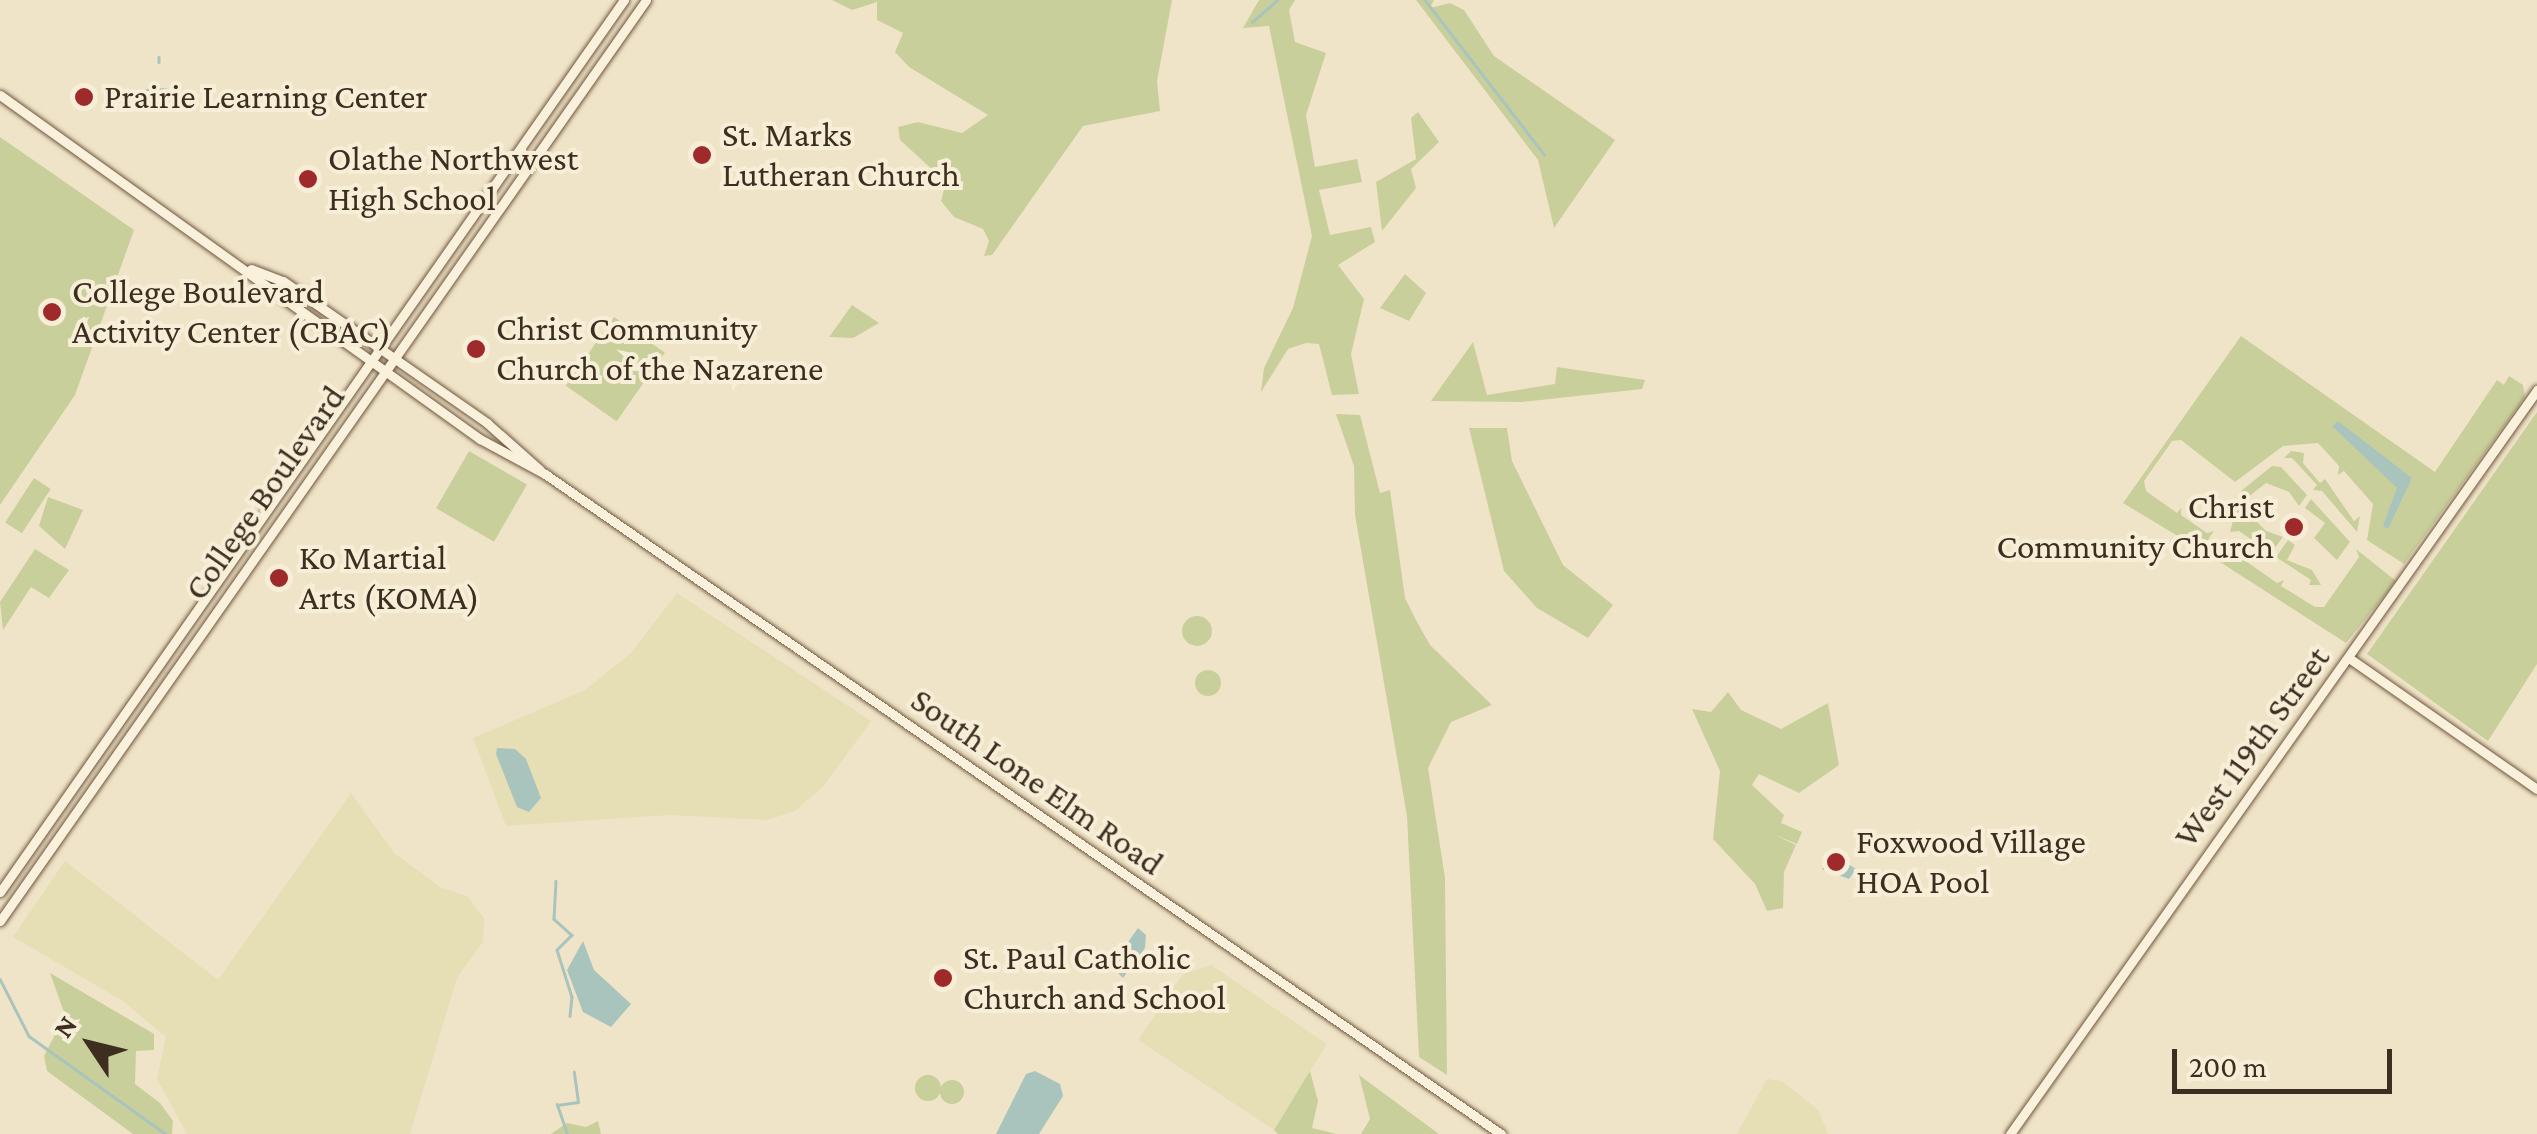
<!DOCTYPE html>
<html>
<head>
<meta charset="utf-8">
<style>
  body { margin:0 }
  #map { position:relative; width:2537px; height:1134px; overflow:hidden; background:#f0e4c8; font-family:"Crimson Pro",serif }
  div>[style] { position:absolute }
  .farmland>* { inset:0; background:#e6deb5 }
  .green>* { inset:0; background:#c9cf9b; transform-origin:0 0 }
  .round { border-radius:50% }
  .water>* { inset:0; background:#a9c4bc }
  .stream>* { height:2.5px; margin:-1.25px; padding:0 1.25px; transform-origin:1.25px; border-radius:1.25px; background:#a9c4bc }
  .roads { filter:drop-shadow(0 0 2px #6f573f) drop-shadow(0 0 2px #6f573f) }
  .secondary>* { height:9px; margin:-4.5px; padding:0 4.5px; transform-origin:4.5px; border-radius:4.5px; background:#faf1dc }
  .dots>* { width:28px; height:28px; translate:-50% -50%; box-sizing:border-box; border:5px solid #f7eed8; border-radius:50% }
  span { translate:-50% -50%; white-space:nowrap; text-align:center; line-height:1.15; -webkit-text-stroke:8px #f7eed8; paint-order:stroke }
  .poi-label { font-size:35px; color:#3d2e20 }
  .left { translate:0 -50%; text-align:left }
  .right { translate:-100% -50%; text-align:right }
  .street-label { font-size:35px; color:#3d2e20 }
  .north { position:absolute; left:40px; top:994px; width:100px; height:100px; -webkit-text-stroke:8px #f7eed8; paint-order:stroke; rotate:305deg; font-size:28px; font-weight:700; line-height:40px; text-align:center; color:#3d2e20 }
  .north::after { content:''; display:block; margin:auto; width:35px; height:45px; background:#3d2e20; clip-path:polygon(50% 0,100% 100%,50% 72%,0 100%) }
  .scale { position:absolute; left:2172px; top:1049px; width:220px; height:45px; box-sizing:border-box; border:5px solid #3d2e20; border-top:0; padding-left:12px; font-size:30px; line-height:35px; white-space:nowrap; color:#3d2e20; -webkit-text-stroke:8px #f7eed8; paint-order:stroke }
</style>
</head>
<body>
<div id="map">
  <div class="farmland">
    <i style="clip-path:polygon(677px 593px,871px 721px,823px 787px,795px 811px,767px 820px,670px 815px,506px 826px,473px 738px,585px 690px,630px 654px)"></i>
    <i style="clip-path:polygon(351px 793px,394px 853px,440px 887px,468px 897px,484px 918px,483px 942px,457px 978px,410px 1134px,187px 1134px,157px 1079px,166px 1037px,123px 1001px,13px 937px,65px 861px,218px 980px)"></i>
    <i style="clip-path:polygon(1211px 965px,1327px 1044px,1274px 1130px,1138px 1040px,1183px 974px)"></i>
    <i style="clip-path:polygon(1767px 1079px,1782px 1081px,1818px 1110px,1828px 1134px,1737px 1134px)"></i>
  </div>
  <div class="green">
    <i style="clip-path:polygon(832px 0,1172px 0,1157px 81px,1160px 111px,1083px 126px,992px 255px,984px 256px,989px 241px,983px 229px,954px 217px,941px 201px,946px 182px,900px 140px,898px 127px,918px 122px,962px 133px,988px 115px,909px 67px,895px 52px,903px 33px,877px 20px,877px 2px,852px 10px)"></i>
    <i style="clip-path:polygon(1259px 0,1295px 0,1289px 10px,1295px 42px,1326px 53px,1306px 115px,1315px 167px,1357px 159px,1362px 182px,1319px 190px,1330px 235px,1371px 227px,1375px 242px,1338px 265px,1364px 299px,1351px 354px,1359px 394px,1332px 395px,1319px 344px,1306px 343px,1288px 349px,1261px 392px,1264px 368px,1293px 308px,1312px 236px,1269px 26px,1243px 28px)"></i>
    <i style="clip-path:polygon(1416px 0,1434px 0,1430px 8px,1450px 3px,1464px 10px,1494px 56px,1615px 140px,1554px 228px,1538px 160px)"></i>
    <i style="clip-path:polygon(1418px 112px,1439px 142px,1411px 169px,1416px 188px,1382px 231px,1376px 182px,1416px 159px,1411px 118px)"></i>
    <i style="clip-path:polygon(0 137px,134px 230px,75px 395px,0 505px)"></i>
    <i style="clip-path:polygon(1405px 274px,1426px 293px,1409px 321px,1380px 308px)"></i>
    <i style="clip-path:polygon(852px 305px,879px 323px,853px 338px,829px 337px)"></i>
    <i style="left:614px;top:317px;width:62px;height:84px;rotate:35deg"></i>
    <i style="clip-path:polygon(2241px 336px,2435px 472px,2497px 380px,2504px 385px,2509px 376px,2523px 385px,2525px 397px,2404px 564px,2367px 540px,2373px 504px,2344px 471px,2338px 475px,2339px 466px,2318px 443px,2283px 446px,2235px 482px,2181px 440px,2172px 441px,2144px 481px,2146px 491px,2177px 513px,2181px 508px,2181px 515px,2207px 533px,2214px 531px,2201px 550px,2123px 503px)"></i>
    <i style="clip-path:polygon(1473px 342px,1487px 395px,1555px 384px,1557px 367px,1645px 380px,1642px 389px,1522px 402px,1431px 401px)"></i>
    <i style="clip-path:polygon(2537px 412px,2537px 664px,2488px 741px,2367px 654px)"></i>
    <i style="clip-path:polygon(1336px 414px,1360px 415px,1380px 493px,1390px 490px,1405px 598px,1417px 622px,1430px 645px,1492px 705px,1451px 722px,1428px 768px,1445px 878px,1447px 1075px,1419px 1057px,1407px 816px,1355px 515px,1354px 466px)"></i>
    <i style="clip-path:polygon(1469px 428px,1507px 428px,1512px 461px,1563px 565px,1613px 605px,1588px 638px,1537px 608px,1504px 571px)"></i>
    <i style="left:469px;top:451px;width:67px;height:66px;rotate:30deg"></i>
    <i style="clip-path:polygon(2291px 451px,2304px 453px,2303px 463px,2320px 483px,2325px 479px,2354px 521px,2360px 516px,2357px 532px,2322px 491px,2313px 490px,2317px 485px,2292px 458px,2284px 458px)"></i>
    <i style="clip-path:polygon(2272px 466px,2281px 467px,2307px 495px,2299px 506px,2289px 492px,2266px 483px,2247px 498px,2246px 511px,2266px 531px,2283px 537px,2271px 553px,2239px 531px,2230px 532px,2241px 491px)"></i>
    <i style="left:34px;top:478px;width:20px;height:53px;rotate:33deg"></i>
    <i style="clip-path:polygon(48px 497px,83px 510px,65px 549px,39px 526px)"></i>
    <i style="clip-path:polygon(2311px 499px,2350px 542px,2337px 560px,2314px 538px,2325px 523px,2305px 508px)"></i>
    <i style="clip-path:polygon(2227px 540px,2227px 548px,2277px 583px,2284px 580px,2281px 586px,2315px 607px,2324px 607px,2359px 557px,2356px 549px,2396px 581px,2346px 643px,2220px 562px,2217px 551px)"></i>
    <i style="clip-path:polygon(2288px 540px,2295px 545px,2287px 560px,2312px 570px,2321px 585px,2309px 585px,2311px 580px,2276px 557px)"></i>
    <i style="clip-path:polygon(35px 549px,69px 570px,49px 598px,31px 587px,3px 630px,0 602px)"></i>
    <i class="round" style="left:1182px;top:616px;width:30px;height:30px"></i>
    <i class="round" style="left:1195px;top:670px;width:26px;height:26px"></i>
    <i style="clip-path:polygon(1728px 692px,1741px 710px,1781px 729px,1828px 703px,1839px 765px,1799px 793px,1759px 774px,1752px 785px,1784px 815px,1781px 823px,1802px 832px,1797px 844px,1775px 835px,1796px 845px,1784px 872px,1783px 908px,1767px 911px,1755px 884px,1713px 839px,1720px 771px,1692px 709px,1711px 712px)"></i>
    <i style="clip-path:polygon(50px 973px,154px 1034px,154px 1050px,136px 1051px,135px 1084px,160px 1103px,173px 1121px,172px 1134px,133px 1134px,47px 1071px,44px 1056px,65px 1015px)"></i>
    <i style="clip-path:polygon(1310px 1071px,1318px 1101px,1312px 1128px,1337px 1134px,1278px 1134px,1274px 1130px)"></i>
    <i style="clip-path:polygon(1359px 1075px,1439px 1134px,1361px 1134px,1370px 1119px)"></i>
    <i class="round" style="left:915px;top:1075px;width:26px;height:26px"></i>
    <i class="round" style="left:940px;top:1080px;width:24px;height:24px"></i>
    <i style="clip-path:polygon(598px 1121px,601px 1134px,551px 1134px,567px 1123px,586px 1127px)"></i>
  </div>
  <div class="water">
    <i style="clip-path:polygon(2338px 421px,2412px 478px,2388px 529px,2383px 526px,2397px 488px,2332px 426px)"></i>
    <i style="clip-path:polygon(515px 749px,526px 759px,541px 798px,529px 812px,517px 807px,496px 754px,497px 748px)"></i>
    <i style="clip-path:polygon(1833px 854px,1856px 869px,1849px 879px,1822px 869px)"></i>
    <i style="clip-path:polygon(1138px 928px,1146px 935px,1145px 948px,1123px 978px,1111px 966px)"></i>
    <i style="clip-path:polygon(583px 941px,594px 970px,631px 1004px,611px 1027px,583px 1012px,567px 970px)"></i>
    <i style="clip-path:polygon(1035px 1071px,1060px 1084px,1063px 1096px,1039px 1134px,996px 1134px,1026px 1074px)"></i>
  </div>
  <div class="stream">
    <i style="left:1425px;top:0;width:195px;rotate:52.3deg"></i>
    <i style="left:1252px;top:22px;width:33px;rotate:-41deg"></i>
    <i style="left:159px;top:57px;width:5px;rotate:90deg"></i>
    <i style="left:147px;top:90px;width:18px;rotate:-3deg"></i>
    <i style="left:556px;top:881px;width:38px;rotate:93deg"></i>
    <i style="left:554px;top:919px;width:24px;rotate:42deg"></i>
    <i style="left:572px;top:935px;width:21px;rotate:135deg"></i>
    <i style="left:557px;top:950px;width:49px;rotate:72.3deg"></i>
    <i style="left:572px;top:997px;width:19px;rotate:96deg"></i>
    <i style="left:0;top:979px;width:64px;rotate:63deg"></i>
    <i style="left:29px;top:1036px;width:168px;rotate:35.6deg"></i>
    <i style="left:567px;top:1134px;width:31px;rotate:-109deg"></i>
    <i style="left:557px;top:1105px;width:21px;rotate:-8deg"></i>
    <i style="left:578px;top:1102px;width:30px;rotate:-98deg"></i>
  </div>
  <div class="roads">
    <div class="secondary">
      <i style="left:0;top:95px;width:591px;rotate:35.63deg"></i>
      <i style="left:480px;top:439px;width:74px;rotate:28.3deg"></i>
      <i style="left:545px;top:474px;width:1162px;rotate:34.62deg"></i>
      <i style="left:251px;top:269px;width:34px;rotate:21deg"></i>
      <i style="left:283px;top:281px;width:249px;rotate:34.8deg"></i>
      <i style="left:487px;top:423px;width:71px;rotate:41.6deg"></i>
      <i style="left:2349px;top:658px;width:229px;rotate:34.9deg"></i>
      <i style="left:0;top:892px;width:1089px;rotate:-55.03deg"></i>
      <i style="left:0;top:921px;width:1125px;rotate:-54.95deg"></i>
      <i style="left:2010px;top:1134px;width:912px;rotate:-54.69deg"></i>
    </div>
  </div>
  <div class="dots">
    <i style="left:84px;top:97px;background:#9e2a2b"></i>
    <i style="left:702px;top:155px;background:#9e2a2b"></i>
    <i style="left:308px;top:179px;background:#9e2a2b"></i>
    <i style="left:52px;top:312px;background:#9e2a2b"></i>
    <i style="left:476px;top:349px;background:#9e2a2b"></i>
    <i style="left:2294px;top:527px;background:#9e2a2b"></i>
    <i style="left:279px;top:578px;background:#9e2a2b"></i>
    <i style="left:1836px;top:862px;background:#9e2a2b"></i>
    <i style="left:943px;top:978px;background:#9e2a2b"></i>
  </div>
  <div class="poi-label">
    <span class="left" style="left:104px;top:97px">Prairie Learning Center</span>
    <span class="left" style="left:722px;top:155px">St. Marks<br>Lutheran Church</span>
    <span class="left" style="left:328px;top:179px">Olathe Northwest<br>High School</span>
    <span class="left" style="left:72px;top:312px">College Boulevard<br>Activity Center (CBAC)</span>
    <span class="left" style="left:496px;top:349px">Christ Community<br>Church of the Nazarene</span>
    <span class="right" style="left:2274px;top:527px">Christ<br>Community Church</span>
    <span class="left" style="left:299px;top:578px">Ko Martial<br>Arts (KOMA)</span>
    <span class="left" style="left:1856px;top:862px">Foxwood Village<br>HOA Pool</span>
    <span class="left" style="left:963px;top:978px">St. Paul Catholic<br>Church and School</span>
  </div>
  <div class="street-label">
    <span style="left:265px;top:493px;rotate:-55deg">College Boulevard</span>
    <span style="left:2252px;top:747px;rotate:-54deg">West 119th Street</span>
    <span style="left:1037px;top:782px;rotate:35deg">South Lone Elm Road</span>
  </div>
  <div class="north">N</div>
  <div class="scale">200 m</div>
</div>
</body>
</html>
